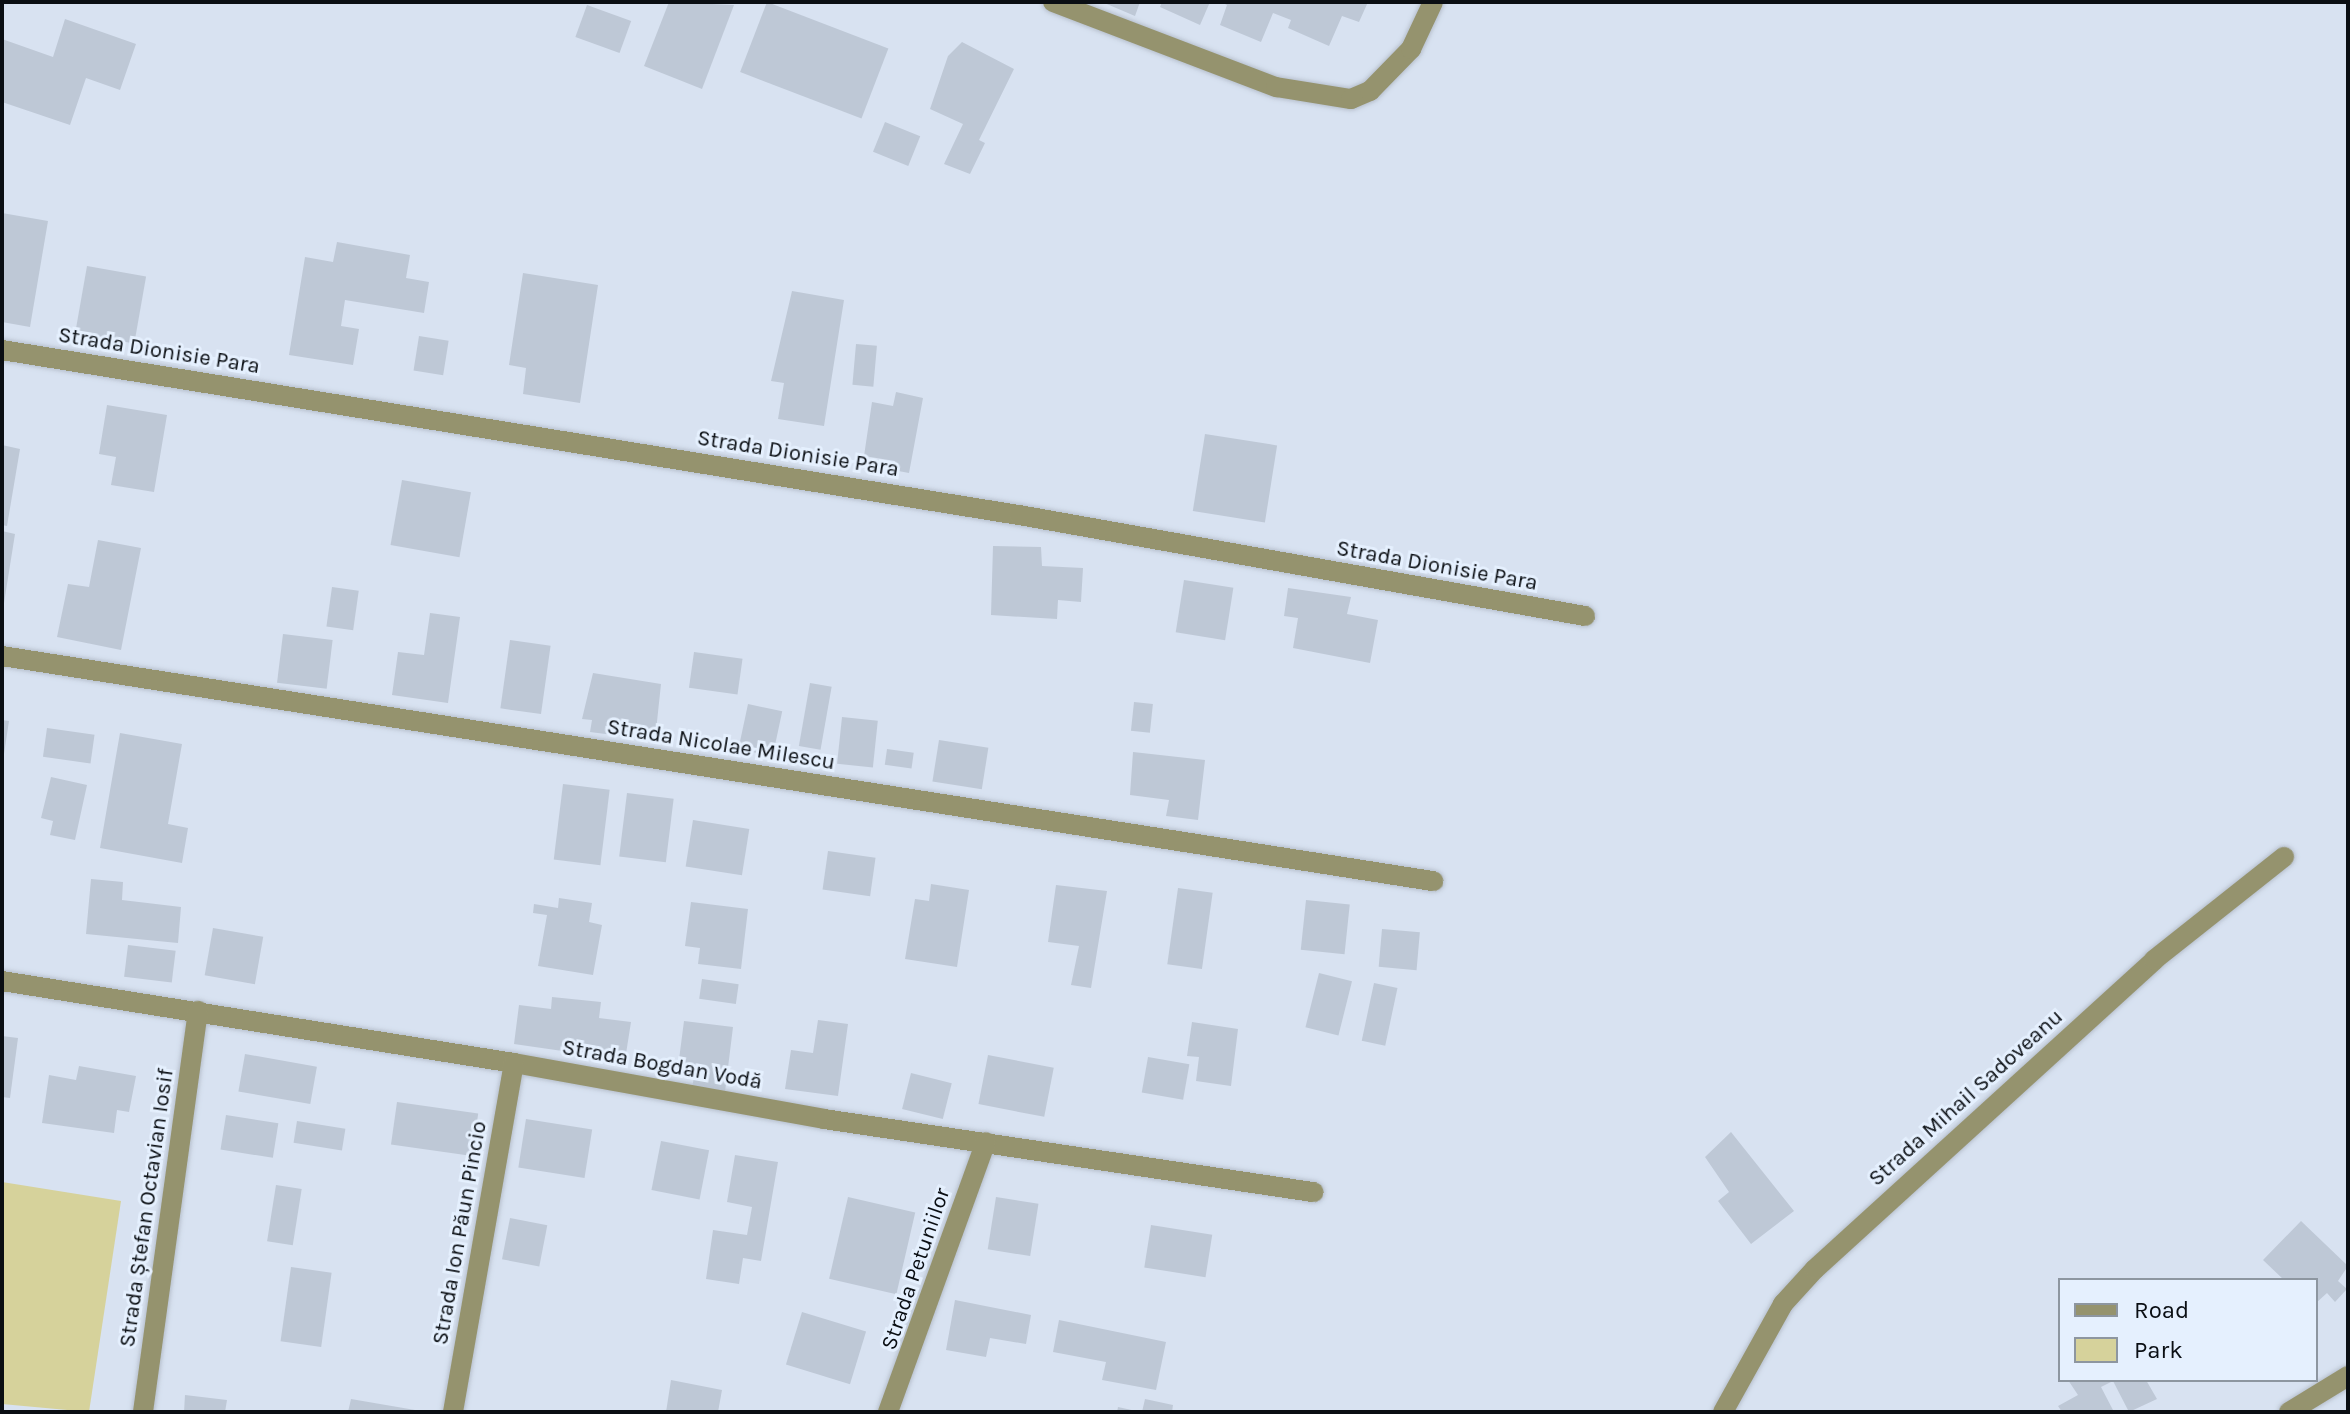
<!DOCTYPE html>
<html>
<head>
<meta charset="utf-8">
<style>
  body { margin:0 }
  #map { position:relative; width:2350px; height:1414px; overflow:hidden; background:#d8e2f1; font-family:Karla,sans-serif }
  div>[style] { position:absolute }
  .green>* { inset:0; background:#d6d29b }
  .building>* { inset:0; background:#bec8d6; transform-origin:0 0 }
  .roads { filter:drop-shadow(0 0 2px #b7c0cd) drop-shadow(0 0 2px #b7c0cd) }
  .minor>* { height:20px; margin:-10px; padding:0 10px; transform-origin:10px; border-radius:10px; background:#95936e }
  span { translate:-50% -50%; white-space:nowrap; text-align:center; line-height:1.15; -webkit-text-stroke:6px #e5f0fe; paint-order:stroke }
  .street-label { font-size:22px; color:#0a0e13 }
  .frame { position:absolute; inset:0; border:4px solid #0a0e13; pointer-events:none }
  .legend { position:absolute; left:2058px; top:1278px; width:260px; height:104px; box-sizing:border-box; background:#e5f0fe; border:2px solid #8d96a0; margin:0; padding:10px 14px; list-style:none; font-size:24px; color:#0a0e13 }
  .legend li { display:flex; align-items:center; gap:16px; height:40px }
  .legend b { width:40px; border:2px solid #8d96a0 }
</style>
</head>
<body>
<div id="map">
  <div class="green">
    <i style="clip-path:polygon(2px 1182px,121px 1201px,89px 1412px,2px 1404px)"></i>
  </div>
  <div class="building">
    <i style="clip-path:polygon(669px 2px,734px 5px,702px 89px,644px 66px)"></i>
    <i style="left:767px;top:2px;width:130px;height:75px;rotate:21deg"></i>
    <i style="clip-path:polygon(1102px 2px,1140px 2px,1135px 16px)"></i>
    <i style="clip-path:polygon(1162px 2px,1210px 2px,1200px 25px,1160px 7px)"></i>
    <i style="clip-path:polygon(1221px 2px,1368px 2px,1359px 22px,1342px 16px,1329px 46px,1288px 28px,1291px 20px,1273px 13px,1261px 42px,1220px 25px,1227px 5px)"></i>
    <i style="left:587px;top:5px;width:47px;height:34px;rotate:20deg"></i>
    <i style="clip-path:polygon(65px 19px,136px 44px,120px 90px,86px 78px,70px 125px,2px 102px,2px 39px,53px 57px)"></i>
    <i style="clip-path:polygon(962px 42px,1014px 69px,979px 140px,985px 143px,970px 174px,944px 164px,963px 124px,930px 109px,948px 56px)"></i>
    <i style="left:885px;top:122px;width:38px;height:32px;rotate:22deg"></i>
    <i style="clip-path:polygon(2px 213px,48px 221px,30px 327px,2px 322px)"></i>
    <i style="clip-path:polygon(337px 242px,410px 255px,406px 278px,429px 282px,424px 313px,345px 300px,341px 326px,359px 329px,353px 365px,289px 355px,305px 257px,333px 262px)"></i>
    <i style="left:87px;top:266px;width:60px;height:68px;rotate:10deg"></i>
    <i style="clip-path:polygon(523px 273px,598px 285px,580px 403px,523px 394px,526px 368px,509px 365px)"></i>
    <i style="clip-path:polygon(792px 291px,844px 300px,824px 426px,778px 419px,784px 383px,771px 381px)"></i>
    <i style="left:419px;top:336px;width:30px;height:35px;rotate:9deg"></i>
    <i style="left:856px;top:344px;width:21px;height:41px;rotate:5deg"></i>
    <i style="clip-path:polygon(896px 392px,923px 398px,909px 473px,893px 470px,895px 461px,864px 456px,872px 402px,893px 406px)"></i>
    <i style="clip-path:polygon(107px 405px,167px 415px,154px 492px,111px 485px,116px 457px,99px 454px)"></i>
    <i style="left:1205px;top:434px;width:73px;height:78px;rotate:9deg"></i>
    <i style="clip-path:polygon(2px 445px,20px 449px,7px 526px,2px 525px)"></i>
    <i style="left:402px;top:480px;width:70px;height:66px;rotate:10deg"></i>
    <i style="clip-path:polygon(2px 531px,15px 534px,4px 603px,2px 603px)"></i>
    <i style="clip-path:polygon(98px 540px,141px 548px,121px 650px,57px 637px,68px 584px,89px 587px)"></i>
    <i style="clip-path:polygon(993px 546px,1041px 547px,1042px 566px,1083px 568px,1081px 602px,1058px 600px,1057px 619px,991px 615px)"></i>
    <i style="left:1184px;top:580px;width:50px;height:53px;rotate:9deg"></i>
    <i style="left:332px;top:587px;width:27px;height:40px;rotate:8deg"></i>
    <i style="clip-path:polygon(1288px 588px,1351px 597px,1347px 614px,1378px 620px,1370px 663px,1293px 648px,1298px 618px,1284px 616px)"></i>
    <i style="clip-path:polygon(430px 613px,460px 617px,448px 703px,392px 695px,398px 652px,424px 655px)"></i>
    <i style="left:283px;top:634px;width:50px;height:49px;rotate:7deg"></i>
    <i style="left:510px;top:640px;width:41px;height:69px;rotate:8deg"></i>
    <i style="left:694px;top:652px;width:49px;height:36px;rotate:8deg"></i>
    <i style="clip-path:polygon(593px 673px,661px 684px,656px 731px,647px 730px,645px 739px,590px 732px,592px 720px,582px 719px)"></i>
    <i style="left:810px;top:683px;width:22px;height:64px;rotate:10deg"></i>
    <i style="left:1134px;top:702px;width:19px;height:29px;rotate:6deg"></i>
    <i style="left:748px;top:704px;width:35px;height:46px;rotate:12deg"></i>
    <i style="left:842px;top:717px;width:36px;height:47px;rotate:6deg"></i>
    <i style="clip-path:polygon(2px 720px,9px 721px,4px 754px,2px 753px)"></i>
    <i style="left:47px;top:728px;width:48px;height:29px;rotate:8deg"></i>
    <i style="clip-path:polygon(120px 733px,182px 744px,168px 824px,188px 828px,182px 863px,100px 848px)"></i>
    <i style="left:939px;top:740px;width:50px;height:42px;rotate:9deg"></i>
    <i style="left:887px;top:749px;width:27px;height:16px;rotate:8deg"></i>
    <i style="clip-path:polygon(1133px 752px,1205px 760px,1198px 820px,1166px 816px,1169px 800px,1130px 795px)"></i>
    <i style="clip-path:polygon(51px 777px,87px 785px,75px 840px,50px 835px,53px 821px,41px 818px)"></i>
    <i style="left:563px;top:784px;width:47px;height:76px;rotate:7deg"></i>
    <i style="left:627px;top:793px;width:47px;height:64px;rotate:7deg"></i>
    <i style="left:693px;top:820px;width:57px;height:47px;rotate:9deg"></i>
    <i style="left:828px;top:851px;width:48px;height:39px;rotate:8deg"></i>
    <i style="clip-path:polygon(91px 879px,123px 882px,122px 900px,181px 907px,178px 943px,86px 934px)"></i>
    <i style="clip-path:polygon(931px 884px,969px 890px,957px 967px,905px 959px,915px 899px,929px 901px)"></i>
    <i style="clip-path:polygon(1056px 885px,1107px 891px,1091px 988px,1071px 985px,1079px 946px,1048px 942px)"></i>
    <i style="left:1178px;top:888px;width:35px;height:77px;rotate:8deg"></i>
    <i style="clip-path:polygon(559px 898px,592px 903px,589px 922px,602px 925px,593px 975px,538px 966px,547px 915px,533px 913px,534px 904px,558px 908px)"></i>
    <i style="left:1306px;top:900px;width:44px;height:50px;rotate:6deg"></i>
    <i style="clip-path:polygon(691px 902px,748px 909px,741px 969px,698px 964px,700px 948px,685px 946px)"></i>
    <i style="left:213px;top:928px;width:51px;height:48px;rotate:10deg"></i>
    <i style="left:1382px;top:929px;width:38px;height:38px;rotate:5deg"></i>
    <i style="left:128px;top:945px;width:48px;height:32px;rotate:7deg"></i>
    <i style="left:1319px;top:973px;width:34px;height:56px;rotate:14deg"></i>
    <i style="left:702px;top:979px;width:37px;height:20px;rotate:8deg"></i>
    <i style="left:1374px;top:983px;width:24px;height:59px;rotate:12deg"></i>
    <i style="clip-path:polygon(552px 997px,601px 1002px,599px 1018px,631px 1022px,625px 1060px,514px 1044px,519px 1005px,551px 1009px)"></i>
    <i style="clip-path:polygon(818px 1020px,848px 1024px,838px 1096px,785px 1089px,791px 1050px,813px 1053px)"></i>
    <i style="clip-path:polygon(684px 1021px,733px 1027px,725px 1092px,692px 1087px,694px 1078px,677px 1075px)"></i>
    <i style="clip-path:polygon(1192px 1022px,1238px 1029px,1231px 1086px,1196px 1081px,1199px 1057px,1187px 1056px)"></i>
    <i style="clip-path:polygon(2px 1036px,18px 1038px,10px 1098px,2px 1097px)"></i>
    <i style="left:245px;top:1054px;width:73px;height:38px;rotate:10deg"></i>
    <i style="left:988px;top:1055px;width:67px;height:50px;rotate:11deg"></i>
    <i style="left:1148px;top:1057px;width:42px;height:36px;rotate:10deg"></i>
    <i style="clip-path:polygon(79px 1066px,136px 1076px,129px 1112px,117px 1110px,114px 1133px,42px 1123px,49px 1075px,76px 1080px)"></i>
    <i style="left:911px;top:1073px;width:42px;height:37px;rotate:14deg"></i>
    <i style="left:397px;top:1102px;width:82px;height:43px;rotate:8deg"></i>
    <i style="left:226px;top:1115px;width:53px;height:35px;rotate:9deg"></i>
    <i style="left:526px;top:1119px;width:67px;height:49px;rotate:9deg"></i>
    <i style="left:297px;top:1121px;width:49px;height:22px;rotate:9deg"></i>
    <i style="clip-path:polygon(1731px 1132px,1794px 1211px,1751px 1244px,1718px 1201px,1729px 1192px,1705px 1157px)"></i>
    <i style="left:661px;top:1141px;width:49px;height:50px;rotate:11deg"></i>
    <i style="clip-path:polygon(735px 1155px,778px 1162px,761px 1261px,743px 1258px,739px 1284px,706px 1279px,713px 1230px,747px 1235px,752px 1207px,727px 1202px)"></i>
    <i style="left:276px;top:1185px;width:26px;height:57px;rotate:9deg"></i>
    <i style="left:848px;top:1197px;width:69px;height:84px;rotate:13deg"></i>
    <i style="left:996px;top:1197px;width:43px;height:53px;rotate:9deg"></i>
    <i style="left:510px;top:1218px;width:38px;height:42px;rotate:11deg"></i>
    <i style="clip-path:polygon(2301px 1221px,2348px 1266px,2338px 1281px,2347px 1289px,2335px 1302px,2327px 1293px,2316px 1303px,2316px 1280px,2284px 1280px,2263px 1260px)"></i>
    <i style="left:1151px;top:1225px;width:62px;height:43px;rotate:9deg"></i>
    <i style="left:291px;top:1267px;width:41px;height:75px;rotate:8deg"></i>
    <i style="clip-path:polygon(955px 1300px,1031px 1315px,1026px 1344px,990px 1338px,986px 1357px,946px 1350px)"></i>
    <i style="left:802px;top:1312px;width:67px;height:55px;rotate:17deg"></i>
    <i style="clip-path:polygon(1059px 1320px,1166px 1342px,1156px 1390px,1102px 1380px,1106px 1362px,1053px 1352px)"></i>
    <i style="clip-path:polygon(671px 1380px,722px 1390px,718px 1412px,666px 1412px)"></i>
    <i style="clip-path:polygon(2068px 1380px,2146px 1380px,2157px 1399px,2129px 1412px,2113px 1381px,2101px 1387px,2114px 1412px,2062px 1412px,2058px 1406px,2078px 1395px)"></i>
    <i style="clip-path:polygon(185px 1395px,227px 1400px,225px 1412px,184px 1412px)"></i>
    <i style="clip-path:polygon(351px 1399px,415px 1410px,415px 1412px,348px 1412px)"></i>
    <i style="clip-path:polygon(1145px 1399px,1173px 1405px,1172px 1412px,1142px 1412px)"></i>
    <i style="clip-path:polygon(1118px 1407px,1136px 1411px,1136px 1412px,1117px 1412px)"></i>
  </div>
  <div class="roads">
    <div class="minor">
      <i style="left:1053px;top:2px;width:239px;rotate:20.9deg"></i>
      <i style="left:1276px;top:87px;width:76px;rotate:9.1deg"></i>
      <i style="left:1351px;top:99px;width:21px;rotate:-23deg"></i>
      <i style="left:1370px;top:91px;width:59px;rotate:-45.7deg"></i>
      <i style="left:1411px;top:49px;width:52px;rotate:-64.9deg"></i>
      <i style="left:2px;top:350px;width:1030px;rotate:9.22deg"></i>
      <i style="left:1019px;top:515px;width:575px;rotate:10.12deg"></i>
      <i style="left:2px;top:656px;width:1449px;rotate:8.94deg"></i>
      <i style="left:2px;top:981px;width:519px;rotate:9.1deg"></i>
      <i style="left:514px;top:1063px;width:315px;rotate:10.2deg"></i>
      <i style="left:824px;top:1119px;width:495px;rotate:8.5deg"></i>
      <i style="left:143px;top:1412px;width:405px;rotate:-82.2deg"></i>
      <i style="left:453px;top:1412px;width:354px;rotate:-80.1deg"></i>
      <i style="left:888px;top:1412px;width:287px;rotate:-70.1deg"></i>
      <i style="left:1723px;top:1412px;width:124px;rotate:-60.9deg"></i>
      <i style="left:1783px;top:1304px;width:47px;rotate:-47.6deg"></i>
      <i style="left:1815px;top:1269px;width:459px;rotate:-42.3deg"></i>
      <i style="left:2154px;top:960px;width:166px;rotate:-38.4deg"></i>
      <i style="left:2289px;top:1412px;width:69px;rotate:-31.4deg"></i>
    </div>
  </div>
  <div class="street-label">
    <span style="left:159px;top:351px;rotate:9deg">Strada Dionisie Para</span>
    <span style="left:798px;top:454px;rotate:9deg">Strada Dionisie Para</span>
    <span style="left:1437px;top:566px;rotate:10deg">Strada Dionisie Para</span>
    <span style="left:721px;top:745px;rotate:9deg">Strada Nicolae Milescu</span>
    <span style="left:662px;top:1065px;rotate:10deg">Strada Bogdan Vodă</span>
    <span style="left:1966px;top:1098px;rotate:-42deg">Strada Mihail Sadoveanu</span>
    <span style="left:147px;top:1208px;rotate:-82deg">Strada Ștefan Octavian Iosif</span>
    <span style="left:460px;top:1233px;rotate:-80deg">Strada Ion Păun Pincio</span>
    <span style="left:916px;top:1269px;rotate:-71deg">Strada Petuniilor</span>
  </div>
  <div class="frame"></div>
  <ul class="legend">
  <li><b style="height:10px;background:#95936e"></b>Road</li>
  <li><b style="height:22px;background:#d6d29b"></b>Park</li>
  </ul>
</div>
</body>
</html>
